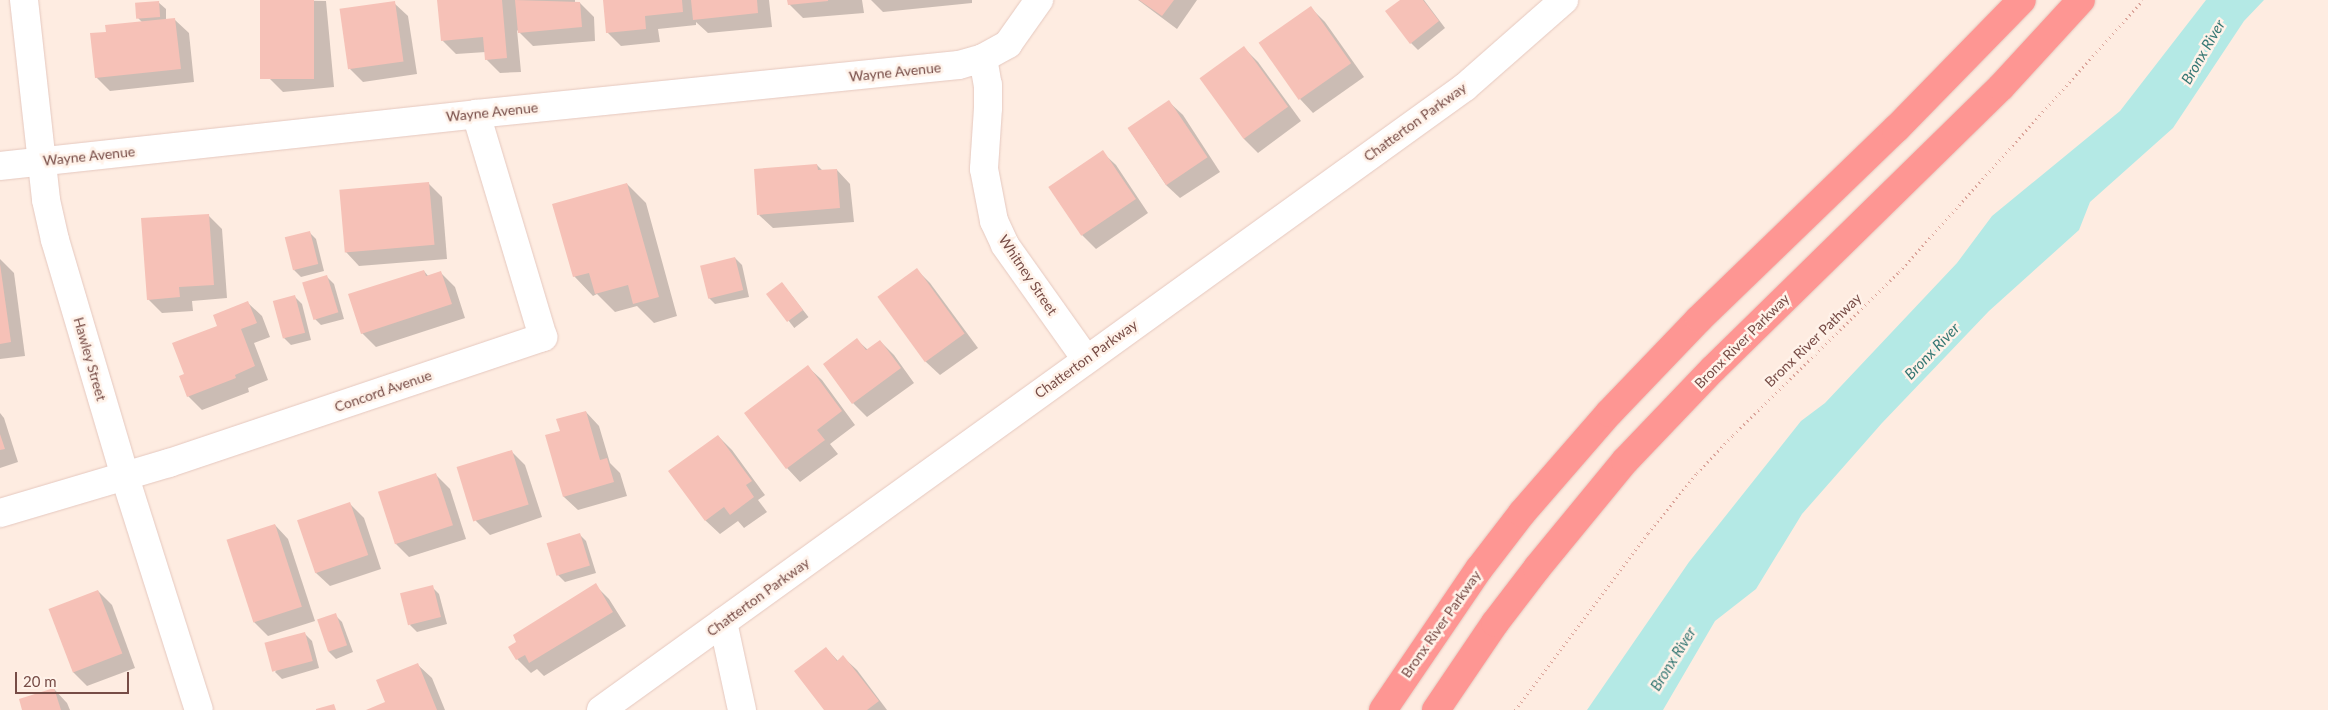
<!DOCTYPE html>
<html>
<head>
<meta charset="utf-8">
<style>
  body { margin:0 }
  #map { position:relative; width:2328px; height:710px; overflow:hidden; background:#feece1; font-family:Lato,sans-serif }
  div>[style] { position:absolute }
  .water>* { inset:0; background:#b4e9e5 }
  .shadow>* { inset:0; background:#0003; transform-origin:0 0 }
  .building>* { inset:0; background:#f6c1b7; transform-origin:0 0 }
  .path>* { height:3px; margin-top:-1.5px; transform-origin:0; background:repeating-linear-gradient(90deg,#dba49a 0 1px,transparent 0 5px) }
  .roads { filter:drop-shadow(0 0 1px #e5c8bf) drop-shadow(0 0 1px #e5c8bf) }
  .street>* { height:28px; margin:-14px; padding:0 14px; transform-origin:14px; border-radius:14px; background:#fff }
  .highway>* { height:28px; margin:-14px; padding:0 14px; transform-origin:14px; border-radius:14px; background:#fe9693 }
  span { translate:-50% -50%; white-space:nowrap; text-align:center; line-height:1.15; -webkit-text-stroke:5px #fff2e9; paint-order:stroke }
  .street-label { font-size:14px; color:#774c46 }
  .water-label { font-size:15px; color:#357773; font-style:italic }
  .scale { position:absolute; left:15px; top:672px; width:114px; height:22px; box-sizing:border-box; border:2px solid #774c46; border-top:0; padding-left:6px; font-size:15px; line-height:18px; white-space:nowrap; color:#774c46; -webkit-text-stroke:4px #fff2e9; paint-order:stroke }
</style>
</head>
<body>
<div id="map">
  <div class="water">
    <i style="clip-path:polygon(2206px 0,2264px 0,2244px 21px,2173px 128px,2090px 202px,2079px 230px,1989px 311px,1882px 423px,1802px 514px,1756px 589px,1715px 621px,1663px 710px,1587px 710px,1689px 562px,1801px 421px,1825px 403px,1957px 263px,1992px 216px,2120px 111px)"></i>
  </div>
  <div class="shadow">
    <i style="clip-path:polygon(261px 0,326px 1px,334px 87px,283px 92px,269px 78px)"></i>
    <i style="clip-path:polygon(439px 0,575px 0,575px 3px,580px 3px,594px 17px,595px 41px,533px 46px,517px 30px,521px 72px,500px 73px,486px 59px,486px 52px,456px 54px,442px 40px)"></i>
    <i style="clip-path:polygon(604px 0,769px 0,772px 27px,708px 33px,696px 22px,696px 25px,658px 29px,660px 42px,621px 46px,607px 32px)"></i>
    <i style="clip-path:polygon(788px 0,862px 0,864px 13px,803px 18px,789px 4px)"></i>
    <i style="clip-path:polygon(871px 0,972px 0,972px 3px,883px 12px)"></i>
    <i style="clip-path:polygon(1138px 0,1197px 0,1177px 29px)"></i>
    <i style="clip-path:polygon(1402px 0,1424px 0,1445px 28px,1418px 50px,1411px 43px)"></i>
    <i style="clip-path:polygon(158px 2px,166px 9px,166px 20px,175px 20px,189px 33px,194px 82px,110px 91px,96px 77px,108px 33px,143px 23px,138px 18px)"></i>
    <i style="clip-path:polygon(394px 3px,408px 16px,417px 74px,363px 82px,349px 68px)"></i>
    <i style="clip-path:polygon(1311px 8px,1325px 22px,1364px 77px,1313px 113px,1300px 99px)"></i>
    <i style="clip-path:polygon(1244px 48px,1258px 62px,1301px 121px,1258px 153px,1244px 139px)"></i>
    <i style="clip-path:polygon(1169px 102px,1183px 115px,1220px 172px,1180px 198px,1166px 185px,1129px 129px)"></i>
    <i style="clip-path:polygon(1102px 152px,1116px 165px,1148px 213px,1096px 249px,1082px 235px)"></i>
    <i style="clip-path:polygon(817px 165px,823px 171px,837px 170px,850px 184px,854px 222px,773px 228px,759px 215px)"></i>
    <i style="clip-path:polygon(428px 183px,442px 197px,447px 259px,359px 266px,346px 252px)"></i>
    <i style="clip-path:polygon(627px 184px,646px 203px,677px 316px,654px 323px,637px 306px,615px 312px,597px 294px,593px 296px,574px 276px)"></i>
    <i style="clip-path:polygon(208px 215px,222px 229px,227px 298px,192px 301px,193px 311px,162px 313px,148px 299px)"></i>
    <i style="clip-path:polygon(309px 232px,316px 239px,324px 271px,301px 277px,294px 270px)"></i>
    <i style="clip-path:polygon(735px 258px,742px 265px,749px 297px,715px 304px,708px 297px)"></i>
    <i style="clip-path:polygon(0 259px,14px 273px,25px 356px,0 359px)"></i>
    <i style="clip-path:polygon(916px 269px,930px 283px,978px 348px,940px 375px,926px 362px)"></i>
    <i style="clip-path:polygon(424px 271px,429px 277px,441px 273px,455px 287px,465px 318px,376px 347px,362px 333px)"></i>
    <i style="clip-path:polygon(327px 277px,334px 284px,344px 319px,321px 325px,314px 318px)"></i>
    <i style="left:782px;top:283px;width:43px;height:18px;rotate:52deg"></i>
    <i style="clip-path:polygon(295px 297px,302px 304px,311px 340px,291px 345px,284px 338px)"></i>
    <i style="clip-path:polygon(248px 303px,262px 316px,270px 337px,254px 343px,268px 380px,248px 388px,249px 392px,202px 410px,188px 396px,219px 327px)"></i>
    <i style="clip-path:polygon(857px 340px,868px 350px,880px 341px,894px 355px,914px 383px,867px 417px,853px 403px,824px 364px)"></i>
    <i style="clip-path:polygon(808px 367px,822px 380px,855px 425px,830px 444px,838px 454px,800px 482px,787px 468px)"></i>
    <i style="clip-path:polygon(586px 412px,599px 426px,610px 463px,620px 473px,627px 496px,578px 510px,564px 497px,561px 432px)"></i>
    <i style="clip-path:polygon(0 413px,4px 418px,18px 462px,0 468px)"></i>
    <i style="clip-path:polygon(718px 436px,732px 450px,765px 495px,758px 500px,767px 512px,744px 528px,738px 521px,720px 534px,706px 521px,670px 471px)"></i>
    <i style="clip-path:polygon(511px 451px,525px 465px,542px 517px,490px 535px,476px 521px,459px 468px)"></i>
    <i style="clip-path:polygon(436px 475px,450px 489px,466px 539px,409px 557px,395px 543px)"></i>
    <i style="clip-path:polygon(350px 504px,364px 518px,381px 569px,330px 586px,316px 573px,299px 521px)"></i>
    <i style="clip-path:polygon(275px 525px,288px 539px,315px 621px,268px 636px,254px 622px)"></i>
    <i style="clip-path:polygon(579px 534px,586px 541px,596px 573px,565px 582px,558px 575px)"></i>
    <i style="clip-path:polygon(595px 585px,609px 599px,626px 626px,544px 676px,537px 669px,531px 673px,517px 659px)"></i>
    <i style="clip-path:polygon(432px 587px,439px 594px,447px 624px,417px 632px,410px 625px)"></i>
    <i style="clip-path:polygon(98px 591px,112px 605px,135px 668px,87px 686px,73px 672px)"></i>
    <i style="clip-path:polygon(335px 615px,342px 622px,353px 652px,336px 659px,329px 652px)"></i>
    <i style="clip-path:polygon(305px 634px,312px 641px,319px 668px,282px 679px,275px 672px)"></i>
    <i style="clip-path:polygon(826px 648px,838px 661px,843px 657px,857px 670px,887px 710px,826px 710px)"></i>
    <i style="clip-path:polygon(418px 665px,432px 678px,445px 710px,369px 710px,386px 703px)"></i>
    <i style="clip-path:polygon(54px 689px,67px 703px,70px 710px,23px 710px)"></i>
  </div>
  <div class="building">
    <i style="left:260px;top:0;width:54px;height:79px"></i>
    <i style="clip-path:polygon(437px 0,502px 0,507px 58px,485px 60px,483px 37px,441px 41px)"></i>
    <i style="clip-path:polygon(515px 0,580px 2px,582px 27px,518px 33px)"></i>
    <i style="clip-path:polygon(603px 0,682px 0,683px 12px,645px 16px,646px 29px,606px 33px)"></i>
    <i style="clip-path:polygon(691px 0,757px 0,758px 13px,693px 20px)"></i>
    <i style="clip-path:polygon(787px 0,828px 0,828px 1px,788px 5px)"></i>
    <i style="clip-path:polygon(1139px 0,1174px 0,1162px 16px)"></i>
    <i style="clip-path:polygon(1400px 0,1423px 0,1439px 21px,1410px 44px,1385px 11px)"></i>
    <i style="left:159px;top:1px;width:16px;height:24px;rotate:86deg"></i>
    <i style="left:395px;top:1px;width:61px;height:56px;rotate:82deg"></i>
    <i style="left:1311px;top:6px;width:70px;height:64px;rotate:55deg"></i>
    <i style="clip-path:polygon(175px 18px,181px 69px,95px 78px,90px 33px,106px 32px,105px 25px)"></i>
    <i style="left:1244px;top:46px;width:75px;height:55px;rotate:54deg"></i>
    <i style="left:1169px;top:100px;width:69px;height:50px;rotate:56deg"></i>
    <i style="left:1103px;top:150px;width:59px;height:66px;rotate:56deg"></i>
    <i style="clip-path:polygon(817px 164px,818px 170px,837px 169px,840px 208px,757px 215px,754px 169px)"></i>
    <i style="left:429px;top:182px;width:63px;height:90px;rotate:85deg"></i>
    <i style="clip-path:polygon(627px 183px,659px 297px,633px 304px,628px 285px,595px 294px,589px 273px,573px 277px,552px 204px)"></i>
    <i style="clip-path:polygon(209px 214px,214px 285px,179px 287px,180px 297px,147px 300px,141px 218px)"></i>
    <i style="left:310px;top:231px;width:34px;height:26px;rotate:76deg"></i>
    <i style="left:735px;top:257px;width:34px;height:36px;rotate:76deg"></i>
    <i style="clip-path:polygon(0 264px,11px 342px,0 344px)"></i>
    <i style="left:917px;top:268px;width:81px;height:49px;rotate:54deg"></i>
    <i style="clip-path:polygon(424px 270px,426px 276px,441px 271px,452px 304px,361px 334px,348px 294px)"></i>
    <i style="left:327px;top:275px;width:39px;height:26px;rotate:73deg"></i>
    <i style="left:782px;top:282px;width:35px;height:20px;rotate:53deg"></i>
    <i style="left:295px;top:295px;width:39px;height:23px;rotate:75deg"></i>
    <i style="clip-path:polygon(248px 301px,257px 323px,241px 329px,255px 366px,235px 375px,236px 378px,187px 397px,179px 376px,184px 374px,172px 343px,217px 326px,213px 315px)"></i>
    <i style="clip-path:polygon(857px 338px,866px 350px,880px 340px,901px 368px,852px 404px,823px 364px)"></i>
    <i style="clip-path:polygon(808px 365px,842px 411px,817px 430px,825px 440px,786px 469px,744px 413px)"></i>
    <i style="clip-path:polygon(586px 411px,600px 460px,607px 458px,614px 482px,563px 497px,545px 435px,560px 431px,556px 419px)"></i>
    <i style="clip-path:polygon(0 434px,5px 449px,0 450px)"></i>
    <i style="clip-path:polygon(718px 435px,752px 481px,746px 485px,754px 497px,730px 515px,724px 507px,705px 521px,668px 471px)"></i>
    <i style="left:512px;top:450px;width:57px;height:58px;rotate:73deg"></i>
    <i style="left:436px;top:473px;width:55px;height:61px;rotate:72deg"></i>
    <i style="left:350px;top:502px;width:56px;height:56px;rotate:71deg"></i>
    <i style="left:275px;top:524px;width:87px;height:51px;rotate:72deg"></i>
    <i style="left:580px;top:533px;width:34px;height:35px;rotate:73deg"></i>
    <i style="clip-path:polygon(596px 583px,613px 612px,529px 663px,525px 655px,516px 660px,508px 647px,516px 642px,513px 635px)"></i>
    <i style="left:433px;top:585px;width:33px;height:34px;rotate:76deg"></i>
    <i style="left:98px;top:590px;width:68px;height:53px;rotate:69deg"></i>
    <i style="left:336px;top:613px;width:34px;height:20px;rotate:71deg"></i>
    <i style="left:305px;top:632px;width:30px;height:42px;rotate:75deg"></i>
    <i style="clip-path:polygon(826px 647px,837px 661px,843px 655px,879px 701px,867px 710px,824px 710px,794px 671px)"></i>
    <i style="clip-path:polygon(418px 663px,437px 710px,366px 710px,385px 702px,376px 680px)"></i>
    <i style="clip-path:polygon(54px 688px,61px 710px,22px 710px,19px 699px)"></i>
    <i style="clip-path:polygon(334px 704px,336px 710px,316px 710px,316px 709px)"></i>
  </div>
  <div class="path">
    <i style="left:1515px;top:710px;width:221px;rotate:-53.1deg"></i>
    <i style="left:1648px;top:533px;width:77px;rotate:-50.8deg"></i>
    <i style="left:1697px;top:473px;width:52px;rotate:-46.5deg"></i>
    <i style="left:1733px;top:435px;width:233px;rotate:-44.5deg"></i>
    <i style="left:1899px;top:272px;width:365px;rotate:-48.1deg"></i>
  </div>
  <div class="roads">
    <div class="street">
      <i style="left:24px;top:0;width:201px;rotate:83.7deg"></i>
      <i style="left:46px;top:200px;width:41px;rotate:77.3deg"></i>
      <i style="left:55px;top:240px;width:247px;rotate:73.5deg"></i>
      <i style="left:125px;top:477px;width:244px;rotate:72.4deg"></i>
      <i style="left:983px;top:58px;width:27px;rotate:80deg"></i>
      <i style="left:988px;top:85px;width:23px;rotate:90deg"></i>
      <i style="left:988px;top:108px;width:61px;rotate:93.8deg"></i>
      <i style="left:984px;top:169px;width:53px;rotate:79.1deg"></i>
      <i style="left:994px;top:221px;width:26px;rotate:65deg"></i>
      <i style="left:1005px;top:245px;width:140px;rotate:54.6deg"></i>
      <i style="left:0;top:166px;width:479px;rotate:-6.2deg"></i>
      <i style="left:476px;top:114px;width:485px;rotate:-5.8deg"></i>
      <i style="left:959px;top:65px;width:25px;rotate:-16deg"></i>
      <i style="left:983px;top:58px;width:29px;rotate:-29deg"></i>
      <i style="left:1008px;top:44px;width:54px;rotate:-54.8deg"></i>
      <i style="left:0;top:513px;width:176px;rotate:-16.5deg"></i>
      <i style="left:169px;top:463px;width:395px;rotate:-18.6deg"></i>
      <i style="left:543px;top:337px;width:233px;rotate:-106.7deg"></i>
      <i style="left:723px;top:622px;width:90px;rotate:77.8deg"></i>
      <i style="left:601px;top:710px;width:1065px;rotate:-35.79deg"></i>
      <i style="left:1465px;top:87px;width:132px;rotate:-41.3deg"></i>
    </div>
    <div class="highway">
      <i style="left:1383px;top:710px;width:171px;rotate:-55.8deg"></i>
      <i style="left:1479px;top:569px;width:71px;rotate:-52.5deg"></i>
      <i style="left:1522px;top:513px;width:133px;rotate:-49deg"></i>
      <i style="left:1609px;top:413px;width:130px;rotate:-46.2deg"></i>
      <i style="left:1699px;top:319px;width:274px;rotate:-44deg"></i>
      <i style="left:1896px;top:129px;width:180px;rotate:-45.7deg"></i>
      <i style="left:1436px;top:710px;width:105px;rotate:-55.9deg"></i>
      <i style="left:1495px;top:623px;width:69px;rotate:-52.6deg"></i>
      <i style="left:1537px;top:568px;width:139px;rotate:-50.6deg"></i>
      <i style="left:1625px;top:461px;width:127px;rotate:-46.3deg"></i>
      <i style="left:1713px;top:369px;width:403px;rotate:-44.4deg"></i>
      <i style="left:2001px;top:87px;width:118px;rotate:-47.4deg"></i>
    </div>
  </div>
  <div class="street-label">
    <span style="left:895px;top:72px;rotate:-6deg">Wayne Avenue</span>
    <span style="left:492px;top:112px;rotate:-6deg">Wayne Avenue</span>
    <span style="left:1415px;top:122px;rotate:-36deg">Chatterton Parkway</span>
    <span style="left:89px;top:156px;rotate:-6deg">Wayne Avenue</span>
    <span style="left:1028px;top:275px;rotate:56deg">Whitney Street</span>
    <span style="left:1813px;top:340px;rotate:-44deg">Bronx River Pathway</span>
    <span style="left:1742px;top:341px;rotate:-45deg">Bronx River Parkway</span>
    <span style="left:90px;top:359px;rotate:74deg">Hawley Street</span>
    <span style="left:1086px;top:359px;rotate:-36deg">Chatterton Parkway</span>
    <span style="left:383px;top:391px;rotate:-19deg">Concord Avenue</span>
    <span style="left:758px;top:597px;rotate:-36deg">Chatterton Parkway</span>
    <span style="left:1441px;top:624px;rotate:-55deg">Bronx River Parkway</span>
  </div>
  <div class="water-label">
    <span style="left:2203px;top:52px;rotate:-60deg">Bronx River</span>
    <span style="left:1932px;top:351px;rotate:-46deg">Bronx River</span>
    <span style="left:1673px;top:659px;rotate:-58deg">Bronx River</span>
  </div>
  <div class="scale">20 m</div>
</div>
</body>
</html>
